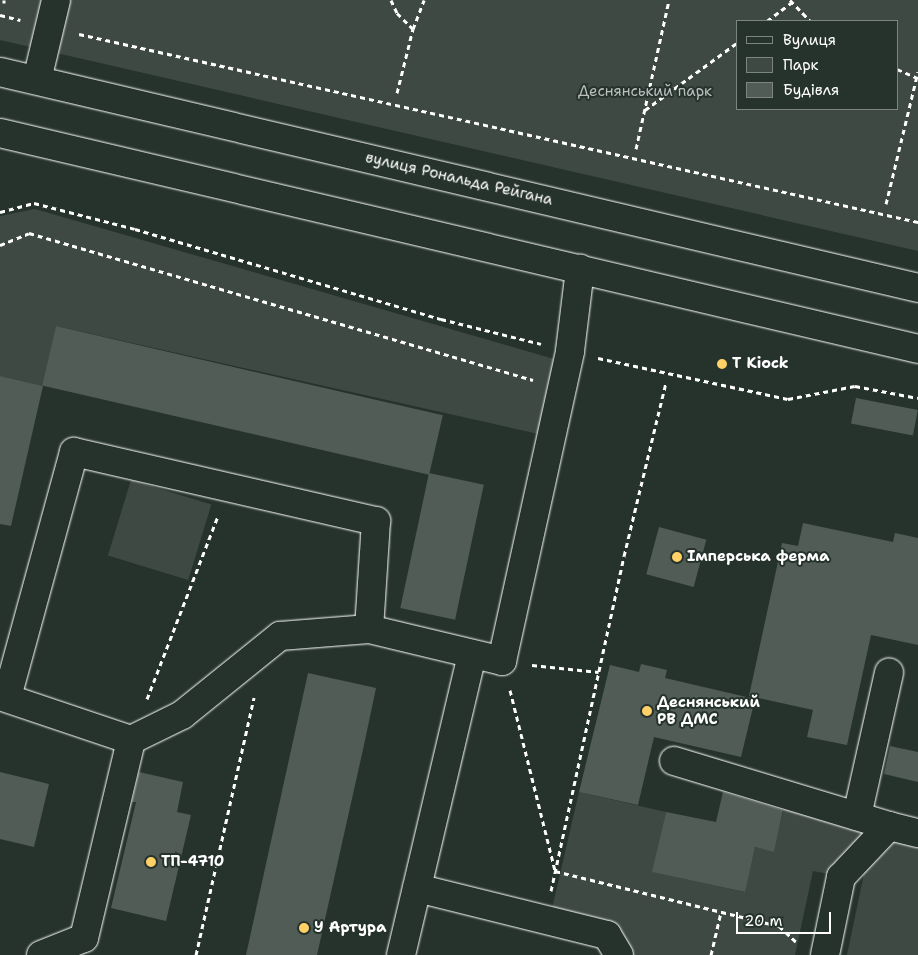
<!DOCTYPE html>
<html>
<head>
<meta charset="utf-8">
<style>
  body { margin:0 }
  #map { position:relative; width:918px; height:955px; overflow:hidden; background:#26332d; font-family:"Shantell Sans",sans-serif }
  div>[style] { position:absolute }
  .green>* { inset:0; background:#3e4944; transform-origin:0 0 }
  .building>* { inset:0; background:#515c57; transform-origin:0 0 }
  .path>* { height:3px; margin-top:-1.5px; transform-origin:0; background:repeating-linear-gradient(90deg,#fff 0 5px,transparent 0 9px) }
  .roads { filter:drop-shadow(0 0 1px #fff) drop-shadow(0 0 1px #fff) }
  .minor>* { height:28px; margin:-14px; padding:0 14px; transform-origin:14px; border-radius:14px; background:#26332d }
  .major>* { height:28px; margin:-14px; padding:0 14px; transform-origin:14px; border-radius:14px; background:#26332d }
  .dots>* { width:14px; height:14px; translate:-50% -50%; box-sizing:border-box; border:2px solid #26332d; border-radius:50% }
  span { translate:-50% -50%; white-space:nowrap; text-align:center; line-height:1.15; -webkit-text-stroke:4px #26332d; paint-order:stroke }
  .park-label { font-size:15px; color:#bbbfbe }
  .street-label { font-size:15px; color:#fff }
  .poi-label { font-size:15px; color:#fff; font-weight:700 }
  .left { translate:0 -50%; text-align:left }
  .legend { position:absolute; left:736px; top:20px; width:162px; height:90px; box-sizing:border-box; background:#26332d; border:1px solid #7d8581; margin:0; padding:6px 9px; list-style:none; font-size:15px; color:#fff }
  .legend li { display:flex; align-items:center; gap:10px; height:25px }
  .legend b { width:25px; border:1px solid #7d8581 }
  .scale { position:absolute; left:736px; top:912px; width:95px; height:22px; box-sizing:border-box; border:2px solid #fff; border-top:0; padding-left:6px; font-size:15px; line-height:18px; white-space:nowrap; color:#fff; -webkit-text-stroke:4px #26332d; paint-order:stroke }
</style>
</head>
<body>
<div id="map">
  <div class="green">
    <i style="clip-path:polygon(evenodd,0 0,918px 0,918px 251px,0 40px,0 0,737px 21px,897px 21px,897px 109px,737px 109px,737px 21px)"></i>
    <i style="clip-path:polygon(35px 209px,568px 363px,552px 437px,56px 326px,43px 386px,0 376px,0 216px)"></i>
    <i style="left:131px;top:480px;width:84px;height:79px;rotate:17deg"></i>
    <i style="clip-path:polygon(579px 792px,666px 812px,653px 872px,744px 892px,755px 847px,774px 851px,785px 803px,866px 831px,834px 875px,813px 871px,795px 955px,626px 955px,551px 913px)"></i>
    <i style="clip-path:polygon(894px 838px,918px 845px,918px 955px,847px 955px,865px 869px)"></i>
  </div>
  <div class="building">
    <i style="left:56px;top:326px;width:397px;height:61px;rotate:13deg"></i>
    <i style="clip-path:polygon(0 376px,43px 386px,11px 526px,0 524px)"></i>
    <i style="left:856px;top:398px;width:63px;height:26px;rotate:11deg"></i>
    <i style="left:429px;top:473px;width:56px;height:138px;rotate:12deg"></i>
    <i style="clip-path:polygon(803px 523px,893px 542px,895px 533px,918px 538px,918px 645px,871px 635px,847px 745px,807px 737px,813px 710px,749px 696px,782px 543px,798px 546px)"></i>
    <i style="left:659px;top:527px;width:49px;height:49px;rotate:15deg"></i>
    <i style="clip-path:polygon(641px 664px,667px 670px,665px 678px,755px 699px,741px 757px,654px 737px,638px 805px,579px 792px,610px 665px,639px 672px)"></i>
    <i style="clip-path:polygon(308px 673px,376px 688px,364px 745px,317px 955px,246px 955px)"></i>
    <i style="clip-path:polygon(890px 746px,918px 752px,918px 782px,884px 774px)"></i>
    <i style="clip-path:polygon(0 772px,49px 784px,34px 847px,0 839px)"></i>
    <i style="clip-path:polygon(139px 772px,183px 782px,177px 812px,191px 815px,166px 921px,111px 908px,136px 802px,132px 802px)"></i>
    <i style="clip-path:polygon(723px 792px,783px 810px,774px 852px,755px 847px,745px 892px,652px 872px,666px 812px,716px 822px)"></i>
  </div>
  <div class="path">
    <i style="left:391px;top:0;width:14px;rotate:65deg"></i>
    <i style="left:397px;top:13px;width:23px;rotate:45deg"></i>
    <i style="left:790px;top:0;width:29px;rotate:46deg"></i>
    <i style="left:4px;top:3px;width:3px;rotate:-90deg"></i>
    <i style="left:0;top:15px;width:21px;rotate:14deg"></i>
    <i style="left:767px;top:21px;width:35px;rotate:-37deg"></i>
    <i style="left:79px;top:34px;width:860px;rotate:12.63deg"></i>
    <i style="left:897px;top:69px;width:22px;rotate:24deg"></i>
    <i style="left:397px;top:93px;width:66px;rotate:-76deg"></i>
    <i style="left:413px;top:29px;width:31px;rotate:-69deg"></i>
    <i style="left:645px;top:110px;width:114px;rotate:-36.1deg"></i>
    <i style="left:636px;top:149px;width:153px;rotate:-77.5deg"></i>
    <i style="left:886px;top:204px;width:136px;rotate:-76.4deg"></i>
    <i style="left:0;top:212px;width:35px;rotate:-15deg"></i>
    <i style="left:34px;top:203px;width:104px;rotate:14.4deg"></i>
    <i style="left:135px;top:229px;width:319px;rotate:16.4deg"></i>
    <i style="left:441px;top:319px;width:103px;rotate:14deg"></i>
    <i style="left:0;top:245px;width:31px;rotate:-22deg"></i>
    <i style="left:29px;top:233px;width:525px;rotate:16.26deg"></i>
    <i style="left:598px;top:358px;width:194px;rotate:12.2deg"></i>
    <i style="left:788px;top:399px;width:68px;rotate:-11deg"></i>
    <i style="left:855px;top:386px;width:64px;rotate:10.8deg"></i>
    <i style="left:532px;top:665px;width:67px;rotate:6deg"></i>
    <i style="left:510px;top:690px;width:187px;rotate:76deg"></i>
    <i style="left:555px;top:871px;width:231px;rotate:13.8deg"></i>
    <i style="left:779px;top:926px;width:23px;rotate:43deg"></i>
    <i style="left:147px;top:699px;width:196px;rotate:-68.8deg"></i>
    <i style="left:551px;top:891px;width:343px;rotate:-77.7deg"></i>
    <i style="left:624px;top:556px;width:179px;rotate:-76.4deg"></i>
    <i style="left:196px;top:955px;width:264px;rotate:-77.3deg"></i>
    <i style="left:711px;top:955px;width:44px;rotate:-76.9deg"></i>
  </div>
  <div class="roads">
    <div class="minor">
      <i style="left:37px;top:80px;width:82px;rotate:-76.6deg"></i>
      <i style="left:0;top:696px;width:138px;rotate:18.6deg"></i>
      <i style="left:131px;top:740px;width:57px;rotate:-26.1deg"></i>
      <i style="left:182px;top:715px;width:126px;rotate:-38.9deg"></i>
      <i style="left:280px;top:636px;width:89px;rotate:-4.5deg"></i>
      <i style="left:369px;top:629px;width:137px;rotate:13.5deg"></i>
      <i style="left:502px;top:661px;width:317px;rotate:-77.6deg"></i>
      <i style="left:570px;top:351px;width:83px;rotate:-83deg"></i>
      <i style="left:7px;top:697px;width:254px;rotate:-74.7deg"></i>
      <i style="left:74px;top:452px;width:310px;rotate:12.9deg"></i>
      <i style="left:376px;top:521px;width:108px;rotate:93.7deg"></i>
      <i style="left:674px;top:761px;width:225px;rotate:16.8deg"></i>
      <i style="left:857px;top:816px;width:147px;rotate:-77.4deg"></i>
      <i style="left:417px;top:888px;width:196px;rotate:13.9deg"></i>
      <i style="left:607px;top:935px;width:23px;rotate:59deg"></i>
      <i style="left:41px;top:955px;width:46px;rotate:-21.6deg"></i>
      <i style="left:84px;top:938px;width:204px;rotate:-76.6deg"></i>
      <i style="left:401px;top:955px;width:309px;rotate:-76.7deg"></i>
      <i style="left:825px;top:955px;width:80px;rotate:-78.4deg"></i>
      <i style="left:841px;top:877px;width:70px;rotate:-46.7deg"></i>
      <i style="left:889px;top:826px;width:30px;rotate:14deg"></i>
    </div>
    <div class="major">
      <i style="left:0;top:72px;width:943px;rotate:13.24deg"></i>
      <i style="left:0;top:133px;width:943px;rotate:13.24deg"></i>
    </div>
  </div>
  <div class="dots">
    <i style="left:722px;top:364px;background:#ffd166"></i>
    <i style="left:677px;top:557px;background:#ffd166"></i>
    <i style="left:647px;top:711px;background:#ffd166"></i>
    <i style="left:151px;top:862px;background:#ffd166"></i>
    <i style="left:304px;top:928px;background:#ffd166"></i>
  </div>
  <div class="park-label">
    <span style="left:645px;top:92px">Деснянський парк</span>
  </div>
  <div class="street-label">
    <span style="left:459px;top:179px;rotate:13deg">вулиця Рональда Рейгана</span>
  </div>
  <div class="poi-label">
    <span class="left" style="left:732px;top:364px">T Kiock</span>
    <span class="left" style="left:687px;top:557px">Імперська ферма</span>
    <span class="left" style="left:657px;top:711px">Деснянський<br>РВ ДМС</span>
    <span class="left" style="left:161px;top:862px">ТП-4710</span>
    <span class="left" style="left:314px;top:928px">У Артура</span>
  </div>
  <ul class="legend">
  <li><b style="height:6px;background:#26332d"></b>Вулиця</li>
  <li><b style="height:14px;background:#3e4944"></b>Парк</li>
  <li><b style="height:14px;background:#515c57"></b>Будівля</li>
  </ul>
  <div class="scale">20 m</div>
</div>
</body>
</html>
